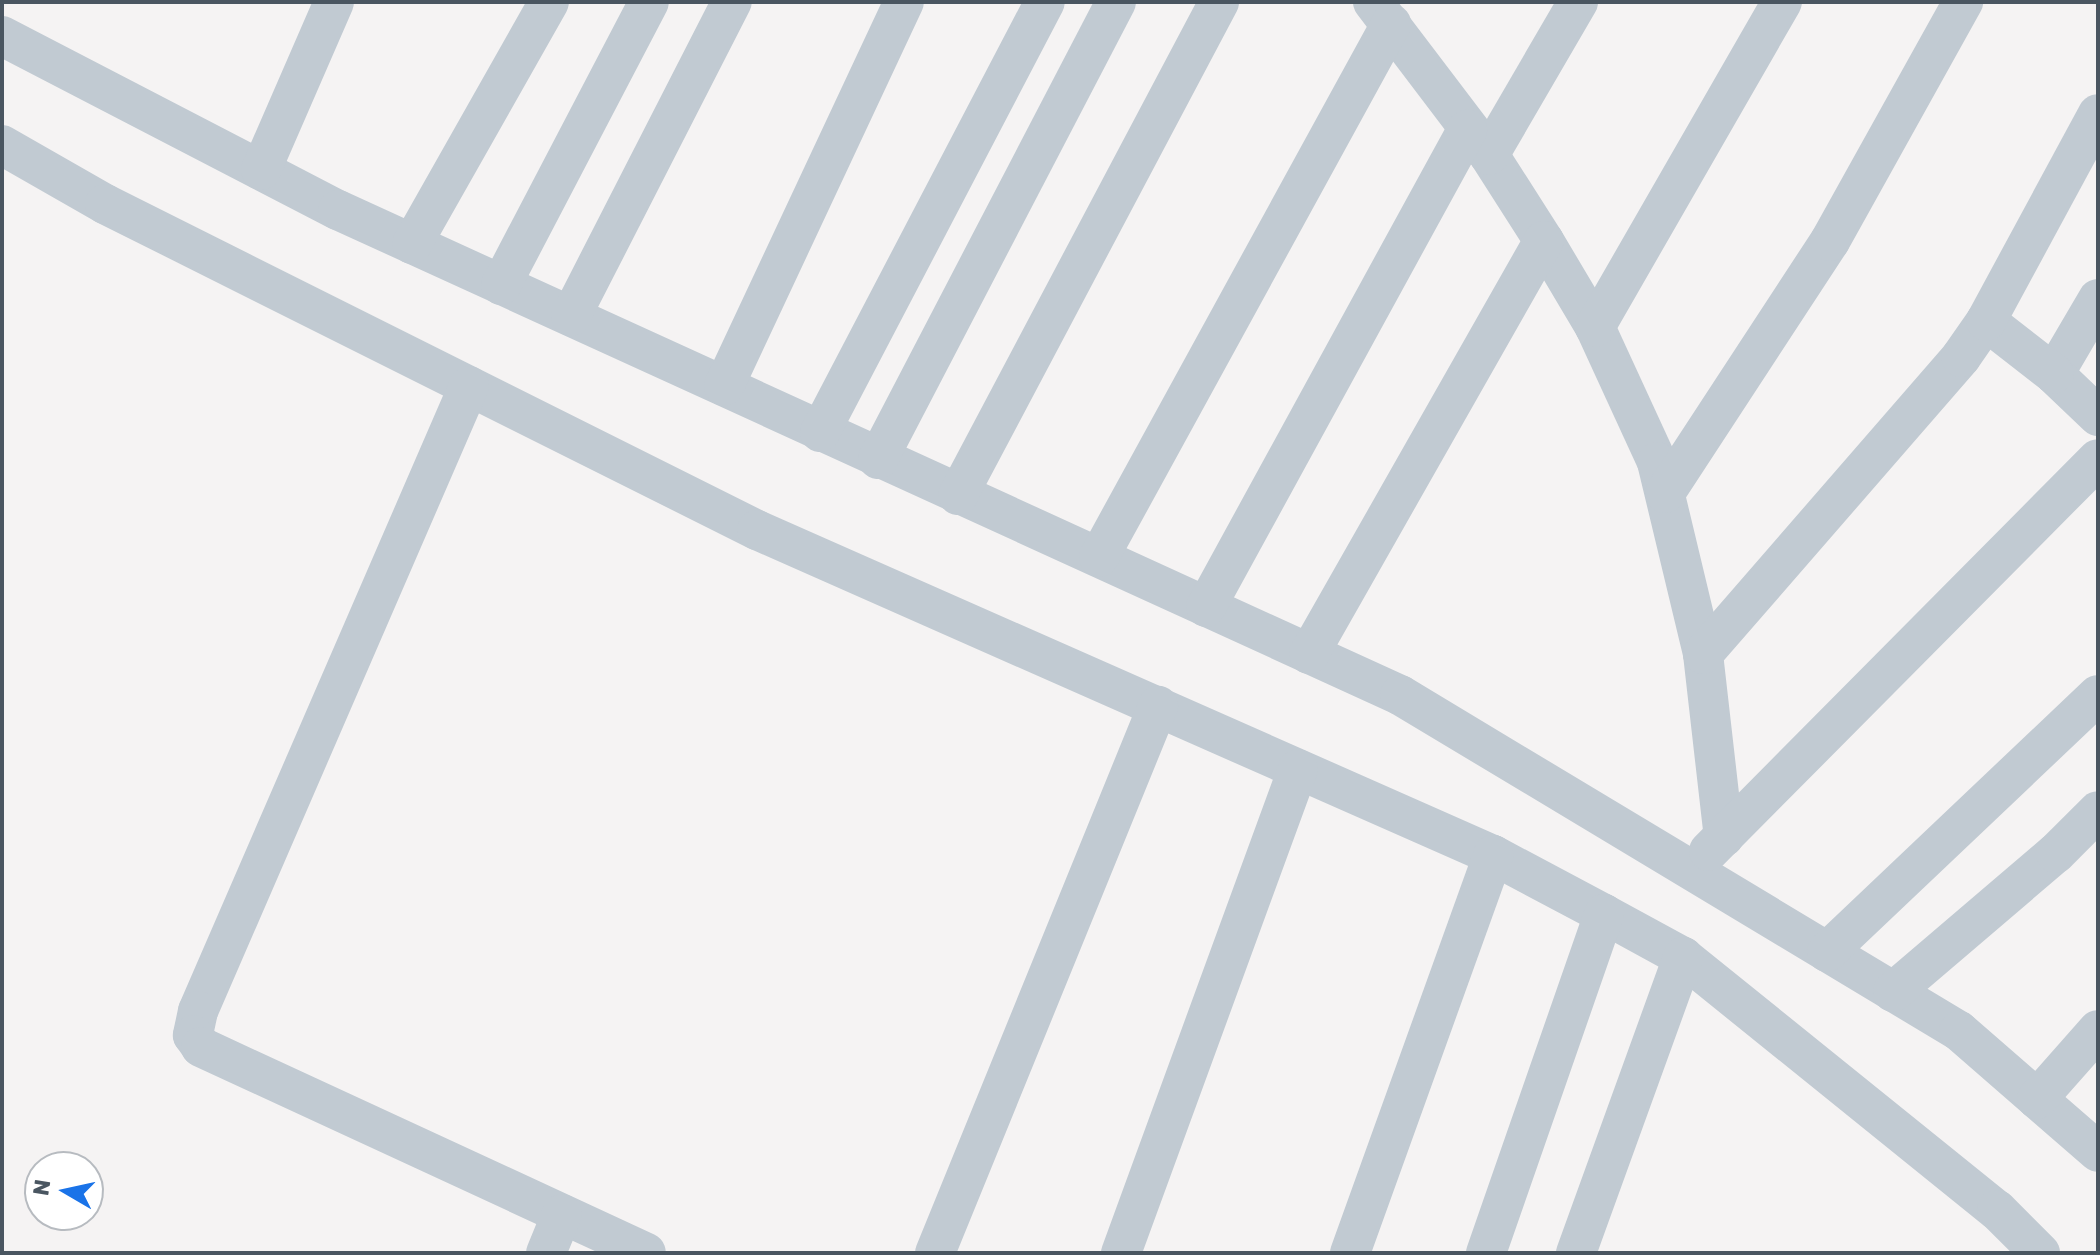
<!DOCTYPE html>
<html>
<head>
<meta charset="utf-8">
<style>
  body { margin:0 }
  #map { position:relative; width:2100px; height:1255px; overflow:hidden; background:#f5f3f3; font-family:Rubik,sans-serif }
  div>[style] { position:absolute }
  .street>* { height:40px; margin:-20px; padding:0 20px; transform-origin:20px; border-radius:20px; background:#c1cad2 }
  span { translate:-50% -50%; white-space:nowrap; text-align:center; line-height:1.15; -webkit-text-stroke:7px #fff; paint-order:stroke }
  .frame { position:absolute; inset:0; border:4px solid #4a5661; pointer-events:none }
  .north { position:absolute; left:24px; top:1151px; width:80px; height:80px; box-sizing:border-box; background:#fff; border:2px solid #b7bbc0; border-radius:50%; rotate:279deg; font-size:22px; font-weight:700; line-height:32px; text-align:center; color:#4a5661 }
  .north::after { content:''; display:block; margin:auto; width:28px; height:36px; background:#1a73e8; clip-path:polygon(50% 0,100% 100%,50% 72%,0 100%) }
</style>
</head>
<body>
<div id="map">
  <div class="street">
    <i style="left:1373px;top:2px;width:192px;rotate:52.8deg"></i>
    <i style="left:1489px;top:155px;width:102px;rotate:57.4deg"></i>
    <i style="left:1544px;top:241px;width:100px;rotate:59.3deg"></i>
    <i style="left:1595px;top:327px;width:149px;rotate:65.3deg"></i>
    <i style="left:1657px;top:462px;width:197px;rotate:76.5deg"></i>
    <i style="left:1703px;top:654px;width:184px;rotate:83.5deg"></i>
    <i style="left:2px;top:36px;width:378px;rotate:27.4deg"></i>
    <i style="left:338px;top:210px;width:1168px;rotate:24.55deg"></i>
    <i style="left:1400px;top:695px;width:652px;rotate:31.01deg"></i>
    <i style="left:1959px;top:1031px;width:184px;rotate:41deg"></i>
    <i style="left:2px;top:145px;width:119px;rotate:29.8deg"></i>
    <i style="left:105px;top:204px;width:729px;rotate:26.57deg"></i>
    <i style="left:757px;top:530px;width:805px;rotate:23.83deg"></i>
    <i style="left:1493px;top:855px;width:126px;rotate:28deg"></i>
    <i style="left:1604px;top:914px;width:90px;rotate:28.6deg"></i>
    <i style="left:1683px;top:957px;width:403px;rotate:38.9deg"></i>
    <i style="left:1997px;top:1210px;width:61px;rotate:45deg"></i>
    <i style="left:1489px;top:155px;width:177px;rotate:-59.8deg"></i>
    <i style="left:261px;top:170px;width:183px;rotate:-66.5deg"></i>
    <i style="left:412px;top:244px;width:278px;rotate:-60.5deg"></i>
    <i style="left:501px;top:285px;width:319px;rotate:-62.4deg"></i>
    <i style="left:2098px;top:299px;width:87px;rotate:120.4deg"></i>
    <i style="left:2054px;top:374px;width:61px;rotate:43.7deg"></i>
    <i style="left:571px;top:316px;width:353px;rotate:-62.9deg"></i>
    <i style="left:1986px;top:321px;width:86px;rotate:37.9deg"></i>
    <i style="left:1595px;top:327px;width:375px;rotate:-60.1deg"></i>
    <i style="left:469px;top:386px;width:681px;rotate:113.44deg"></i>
    <i style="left:198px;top:1011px;width:25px;rotate:102deg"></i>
    <i style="left:193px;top:1035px;width:14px;rotate:56deg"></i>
    <i style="left:201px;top:1047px;width:490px;rotate:24.8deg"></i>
    <i style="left:724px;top:386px;width:424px;rotate:-64.9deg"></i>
    <i style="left:820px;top:432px;width:485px;rotate:-62.4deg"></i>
    <i style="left:878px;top:459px;width:515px;rotate:-62.49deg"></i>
    <i style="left:1665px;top:493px;width:301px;rotate:-56.8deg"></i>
    <i style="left:1830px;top:241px;width:274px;rotate:-60.9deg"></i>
    <i style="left:958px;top:495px;width:558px;rotate:-62.1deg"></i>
    <i style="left:1099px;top:557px;width:608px;rotate:-61.28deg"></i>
    <i style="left:1206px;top:607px;width:544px;rotate:-61.31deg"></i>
    <i style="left:1309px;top:654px;width:475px;rotate:-60.4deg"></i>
    <i style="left:1703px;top:654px;width:393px;rotate:-49deg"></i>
    <i style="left:1961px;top:357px;width:44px;rotate:-55.2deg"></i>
    <i style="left:1986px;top:321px;width:235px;rotate:-61.6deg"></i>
    <i style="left:1709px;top:851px;width:552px;rotate:-45.22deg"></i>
    <i style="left:1827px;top:952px;width:373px;rotate:-43.5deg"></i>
    <i style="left:1893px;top:992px;width:214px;rotate:-40.5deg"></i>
    <i style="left:2056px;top:853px;width:59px;rotate:-45deg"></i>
    <i style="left:2037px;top:1099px;width:92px;rotate:-48.5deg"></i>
    <i style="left:546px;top:1253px;width:42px;rotate:-67.7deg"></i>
    <i style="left:935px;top:1253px;width:591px;rotate:-67.82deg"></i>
    <i style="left:1121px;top:1253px;width:515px;rotate:-69.91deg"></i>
    <i style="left:1350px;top:1253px;width:423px;rotate:-70.2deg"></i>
    <i style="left:1486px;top:1253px;width:359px;rotate:-70.8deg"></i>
    <i style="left:1576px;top:1253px;width:315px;rotate:-70.1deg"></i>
  </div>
  <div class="frame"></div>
  <div class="north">N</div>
</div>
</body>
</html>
